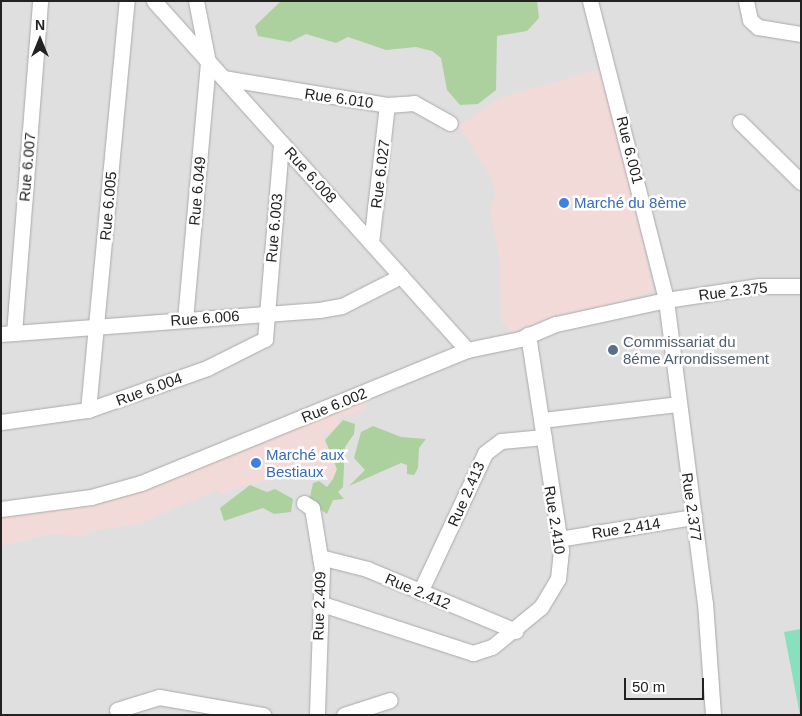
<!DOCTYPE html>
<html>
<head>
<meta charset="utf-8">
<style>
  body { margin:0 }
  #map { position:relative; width:802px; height:716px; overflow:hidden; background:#f2efe9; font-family:Helvetica,sans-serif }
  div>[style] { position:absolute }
  .residential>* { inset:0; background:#e0dfdf; transform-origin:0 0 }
  .commercial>* { inset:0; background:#f2dad9 }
  .forest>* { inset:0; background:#add19e }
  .pitch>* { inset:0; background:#88e0be }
  .roads { filter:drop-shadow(0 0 1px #a9a9a9) drop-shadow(0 0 1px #a9a9a9) }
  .minor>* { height:15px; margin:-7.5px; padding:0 7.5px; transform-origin:7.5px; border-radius:7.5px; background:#fff }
  .dots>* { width:14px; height:14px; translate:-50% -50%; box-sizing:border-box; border:2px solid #fff; border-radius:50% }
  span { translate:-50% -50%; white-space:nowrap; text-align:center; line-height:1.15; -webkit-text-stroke:5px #fff; paint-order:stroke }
  .street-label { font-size:15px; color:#222 }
  .shop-label { font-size:15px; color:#366cbe }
  .left { translate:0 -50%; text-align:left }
  .service-label { font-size:15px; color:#4e5e75 }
  .frame { position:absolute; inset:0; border:2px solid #222; pointer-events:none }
  .north { position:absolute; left:15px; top:15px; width:50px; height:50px; -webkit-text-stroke:4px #fff; paint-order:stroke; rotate:0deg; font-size:14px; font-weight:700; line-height:20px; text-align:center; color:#222 }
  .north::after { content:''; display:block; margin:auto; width:18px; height:22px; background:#222; clip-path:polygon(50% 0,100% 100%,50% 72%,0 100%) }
  .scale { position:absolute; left:624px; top:678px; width:80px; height:22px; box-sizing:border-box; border:2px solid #222; border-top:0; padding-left:6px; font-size:15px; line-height:18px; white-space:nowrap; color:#222; -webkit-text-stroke:4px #fff; paint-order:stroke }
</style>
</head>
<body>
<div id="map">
  <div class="residential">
    <i style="left:1px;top:1px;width:800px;height:714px"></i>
  </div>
  <div class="commercial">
    <i style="clip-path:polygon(605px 68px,653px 291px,519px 339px,501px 321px,499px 255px,490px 210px,496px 195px,490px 176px,459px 126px,500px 98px)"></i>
    <i style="clip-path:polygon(363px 398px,367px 409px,338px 418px,340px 427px,322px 435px,337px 474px,330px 480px,321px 471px,239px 487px,221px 495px,218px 490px,138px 524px,88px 532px,88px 536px,53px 534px,1px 546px,1px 504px,105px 492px)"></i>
  </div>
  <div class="forest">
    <i style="clip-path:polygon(281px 1px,537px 1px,539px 18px,527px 31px,497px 36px,496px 90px,478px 104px,460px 105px,447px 90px,441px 58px,432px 51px,416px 47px,386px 50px,348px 37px,336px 43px,306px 34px,290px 42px,258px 36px,255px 26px)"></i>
    <i style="clip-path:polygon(343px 420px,355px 424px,354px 434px,345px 447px,343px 487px,338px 492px,344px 499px,333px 500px,327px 514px,309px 502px,313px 483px,319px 481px,327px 487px,333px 479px,337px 469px,325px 440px)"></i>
    <i style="clip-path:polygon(373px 426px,401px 437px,426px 439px,419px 448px,418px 468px,414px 475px,407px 474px,407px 465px,401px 463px,349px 486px,365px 470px,354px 458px,361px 432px)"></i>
    <i style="clip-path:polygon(250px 485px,267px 492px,275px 489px,293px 499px,291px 512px,274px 514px,263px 508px,224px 521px,220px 508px)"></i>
  </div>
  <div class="pitch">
    <i style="clip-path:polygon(801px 629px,801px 715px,800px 715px,784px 632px)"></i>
  </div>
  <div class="roads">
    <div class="minor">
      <i style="left:154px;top:1px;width:469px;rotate:48.1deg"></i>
      <i style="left:590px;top:1px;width:309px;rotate:75.7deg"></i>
      <i style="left:666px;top:300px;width:305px;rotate:82.7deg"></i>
      <i style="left:705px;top:603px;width:112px;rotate:85.9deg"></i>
      <i style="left:746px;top:1px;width:19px;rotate:78deg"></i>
      <i style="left:750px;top:20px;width:11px;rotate:41deg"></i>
      <i style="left:758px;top:27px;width:44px;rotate:9.2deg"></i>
      <i style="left:223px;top:78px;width:166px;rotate:9.3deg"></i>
      <i style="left:387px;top:105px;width:27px;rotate:-4deg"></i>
      <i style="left:414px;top:103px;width:41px;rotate:29.1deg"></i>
      <i style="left:740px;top:122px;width:86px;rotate:44.5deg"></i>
      <i style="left:371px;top:243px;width:139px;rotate:-83.4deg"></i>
      <i style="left:185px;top:320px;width:259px;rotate:-84.9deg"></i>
      <i style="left:208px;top:62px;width:62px;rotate:-101.1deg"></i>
      <i style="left:14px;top:333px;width:333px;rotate:-85.5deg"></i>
      <i style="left:1px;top:334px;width:319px;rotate:-4.3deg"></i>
      <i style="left:319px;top:310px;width:23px;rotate:-10deg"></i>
      <i style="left:342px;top:306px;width:66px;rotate:-27deg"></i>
      <i style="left:88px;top:410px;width:411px;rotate:-84.6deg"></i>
      <i style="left:542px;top:420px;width:137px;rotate:-6.7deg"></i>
      <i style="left:1px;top:422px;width:88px;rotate:-7.9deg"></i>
      <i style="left:88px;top:410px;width:126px;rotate:-19.4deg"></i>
      <i style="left:207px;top:368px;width:65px;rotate:-26.6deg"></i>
      <i style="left:265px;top:339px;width:197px;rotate:-85.3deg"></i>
      <i style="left:304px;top:503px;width:9px;rotate:32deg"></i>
      <i style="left:312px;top:508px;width:62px;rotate:80.7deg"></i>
      <i style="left:322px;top:569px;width:146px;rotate:92deg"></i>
      <i style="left:1px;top:509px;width:91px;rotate:-7.6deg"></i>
      <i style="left:91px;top:497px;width:52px;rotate:-15.6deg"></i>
      <i style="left:141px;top:483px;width:352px;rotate:-22.2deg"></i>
      <i style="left:467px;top:350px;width:54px;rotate:-11.7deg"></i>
      <i style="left:520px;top:339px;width:39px;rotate:-23deg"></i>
      <i style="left:556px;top:324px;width:113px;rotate:-12.3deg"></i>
      <i style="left:666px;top:300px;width:94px;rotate:-8.6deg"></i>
      <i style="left:759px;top:286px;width:42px"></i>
      <i style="left:559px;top:539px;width:137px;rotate:-9.3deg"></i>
      <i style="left:320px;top:557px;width:49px;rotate:14.3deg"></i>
      <i style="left:367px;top:569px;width:161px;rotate:22.6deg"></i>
      <i style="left:420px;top:592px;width:153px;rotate:-64.9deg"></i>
      <i style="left:485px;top:453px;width:20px;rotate:-37deg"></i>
      <i style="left:501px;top:441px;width:43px;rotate:-5.3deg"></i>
      <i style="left:322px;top:604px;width:159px;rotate:18deg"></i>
      <i style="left:473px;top:653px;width:20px;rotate:-18deg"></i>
      <i style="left:492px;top:647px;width:63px;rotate:-39.2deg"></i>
      <i style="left:541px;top:607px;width:33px;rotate:-59deg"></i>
      <i style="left:558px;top:579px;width:29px;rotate:-84deg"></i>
      <i style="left:561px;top:550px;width:218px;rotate:-98.7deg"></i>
      <i style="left:117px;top:710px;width:44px;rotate:-17.2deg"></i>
      <i style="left:159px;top:697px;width:106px;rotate:9.8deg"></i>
      <i style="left:344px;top:715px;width:48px;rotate:-18.1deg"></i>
    </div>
  </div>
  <div class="dots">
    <i style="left:564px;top:203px;background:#3f7fe0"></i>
    <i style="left:613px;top:350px;background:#5c6f8a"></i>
    <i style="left:256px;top:463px;background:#3f7fe0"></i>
  </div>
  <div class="street-label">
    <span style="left:339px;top:98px;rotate:8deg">Rue 6.010</span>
    <span style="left:630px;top:150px;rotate:76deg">Rue 6.001</span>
    <span style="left:27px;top:167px;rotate:-85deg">Rue 6.007</span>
    <span style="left:380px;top:174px;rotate:-83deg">Rue 6.027</span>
    <span style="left:311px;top:175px;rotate:48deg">Rue 6.008</span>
    <span style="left:197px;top:191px;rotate:-85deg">Rue 6.049</span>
    <span style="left:108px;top:206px;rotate:-85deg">Rue 6.005</span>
    <span style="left:274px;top:228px;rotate:-85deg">Rue 6.003</span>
    <span style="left:733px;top:291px;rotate:-7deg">Rue 2.375</span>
    <span style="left:205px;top:318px;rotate:-4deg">Rue 6.006</span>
    <span style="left:149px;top:389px;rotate:-20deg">Rue 6.004</span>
    <span style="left:334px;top:405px;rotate:-22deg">Rue 6.002</span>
    <span style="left:466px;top:494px;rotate:-66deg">Rue 2.413</span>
    <span style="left:692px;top:507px;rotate:82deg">Rue 2.377</span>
    <span style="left:555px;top:520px;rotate:81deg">Rue 2.410</span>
    <span style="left:626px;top:528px;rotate:-9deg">Rue 2.414</span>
    <span style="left:418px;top:591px;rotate:23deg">Rue 2.412</span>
    <span style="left:319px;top:606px;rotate:-88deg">Rue 2.409</span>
  </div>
  <div class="shop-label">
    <span class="left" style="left:574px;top:203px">Marché du 8ème</span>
    <span class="left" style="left:266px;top:463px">Marché aux<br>Bestiaux</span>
  </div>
  <div class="service-label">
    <span class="left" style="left:623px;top:350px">Commissariat du<br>8éme Arrondissement</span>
  </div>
  <div class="frame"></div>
  <div class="north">N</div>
  <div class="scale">50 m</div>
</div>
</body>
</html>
